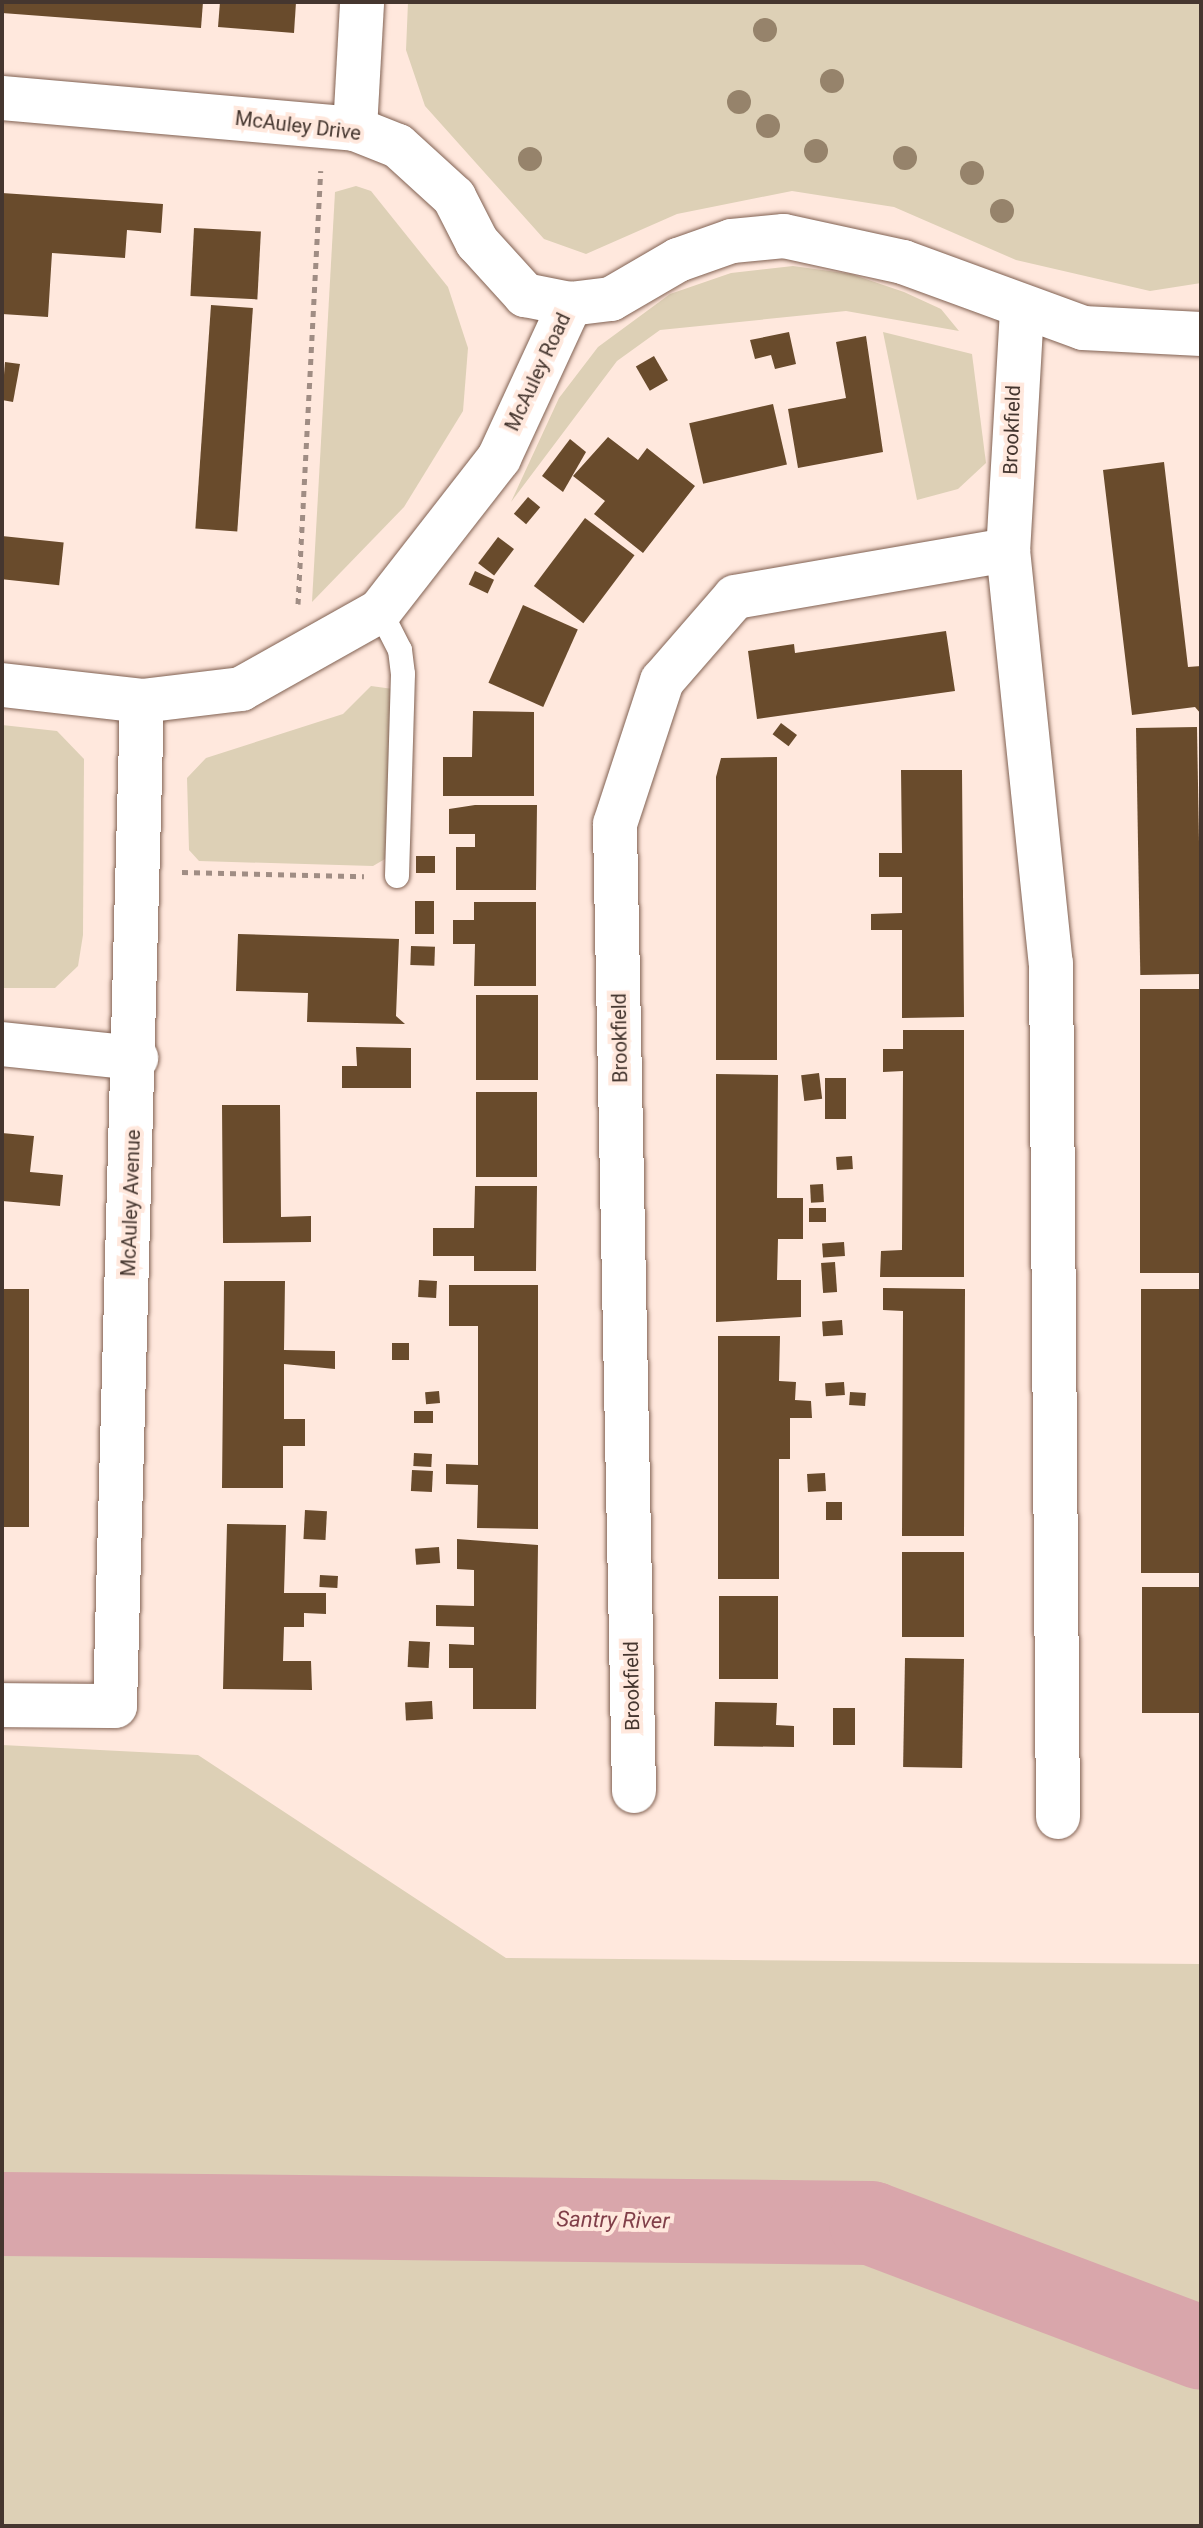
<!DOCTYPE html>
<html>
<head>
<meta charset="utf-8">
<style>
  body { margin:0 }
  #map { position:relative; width:1203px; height:2528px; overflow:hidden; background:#ffe8dd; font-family:Roboto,sans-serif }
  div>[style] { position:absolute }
  .green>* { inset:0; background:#ddd0b6 }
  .river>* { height:84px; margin:-42px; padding:0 42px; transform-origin:42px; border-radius:42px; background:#d9a6ab }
  .building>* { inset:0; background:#694b2c; transform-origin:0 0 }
  .path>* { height:5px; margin-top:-2.5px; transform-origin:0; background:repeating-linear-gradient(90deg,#a08d84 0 6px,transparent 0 12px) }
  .roads { filter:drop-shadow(0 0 2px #816152) drop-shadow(0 0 2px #816152) }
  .service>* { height:24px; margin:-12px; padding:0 12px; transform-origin:12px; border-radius:12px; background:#fff }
  .minor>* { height:44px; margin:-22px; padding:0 22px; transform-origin:22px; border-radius:22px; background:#fff }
  .trees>* { width:24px; height:24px; margin:-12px; border-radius:50%; background:#96836b }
  span { translate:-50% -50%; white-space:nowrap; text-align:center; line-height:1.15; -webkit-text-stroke:8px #ffe8dd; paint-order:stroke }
  .street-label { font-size:20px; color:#45362f }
  .water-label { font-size:22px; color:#813f49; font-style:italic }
  .frame { position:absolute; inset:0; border:4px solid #45362f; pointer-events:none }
</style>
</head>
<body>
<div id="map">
  <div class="green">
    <i style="clip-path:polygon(408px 2px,1201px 2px,1201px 283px,1150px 291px,1016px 260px,894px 207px,792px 191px,677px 214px,586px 254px,544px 239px,425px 106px,406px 50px)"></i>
    <i style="clip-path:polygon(356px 186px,371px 191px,448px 287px,468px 348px,463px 411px,404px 507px,312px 602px,335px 192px)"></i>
    <i style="clip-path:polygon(793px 266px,851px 274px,904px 292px,941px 309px,959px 331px,846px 311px,660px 330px,617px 361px,511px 502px,559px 398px,598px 347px,670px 294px,731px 273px)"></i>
    <i style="clip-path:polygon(883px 332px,972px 354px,986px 463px,958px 489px,917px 500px)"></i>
    <i style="clip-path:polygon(371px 686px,393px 689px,385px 859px,373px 866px,199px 861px,189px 850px,187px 778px,206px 758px,343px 714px)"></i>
    <i style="clip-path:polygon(2px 725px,57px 731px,84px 759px,83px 935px,78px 966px,55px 988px,2px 988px)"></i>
    <i style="clip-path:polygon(2px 1745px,198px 1755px,506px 1958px,1201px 1964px,1201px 2526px,2px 2526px)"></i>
  </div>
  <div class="river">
    <i style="left:2px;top:2214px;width:869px;rotate:0.59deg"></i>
    <i style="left:871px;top:2223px;width:353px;rotate:20.7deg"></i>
  </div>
  <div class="building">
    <i style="clip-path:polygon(2px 2px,203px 2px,201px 28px,2px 13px)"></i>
    <i style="clip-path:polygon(220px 2px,296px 2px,294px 33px,218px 27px)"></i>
    <i style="clip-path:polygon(2px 193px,163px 204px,161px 233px,127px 230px,125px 258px,52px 253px,48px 317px,2px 314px)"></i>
    <i style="left:194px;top:228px;width:67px;height:68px;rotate:3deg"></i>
    <i style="left:211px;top:305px;width:42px;height:224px;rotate:4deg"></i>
    <i style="clip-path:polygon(789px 332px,796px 364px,775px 369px,771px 355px,755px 359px,750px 340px)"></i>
    <i style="clip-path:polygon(866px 336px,883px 452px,798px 468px,788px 409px,846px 398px,836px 342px)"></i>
    <i style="left:654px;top:356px;width:28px;height:21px;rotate:60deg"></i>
    <i style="clip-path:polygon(5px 362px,20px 364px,13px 402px,2px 400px)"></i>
    <i style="left:773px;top:404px;width:62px;height:86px;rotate:77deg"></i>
    <i style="clip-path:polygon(608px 437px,638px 460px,647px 448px,695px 486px,643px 553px,594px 514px,605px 501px,573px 476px)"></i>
    <i style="clip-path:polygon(570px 439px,586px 452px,563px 492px,542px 476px)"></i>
    <i style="clip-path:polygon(1164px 462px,1188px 667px,1201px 666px,1201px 714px,1195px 707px,1132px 715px,1103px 470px)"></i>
    <i style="left:528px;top:497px;width:16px;height:22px;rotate:40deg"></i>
    <i style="left:585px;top:518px;width:62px;height:85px;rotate:37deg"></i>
    <i style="left:2px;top:536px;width:62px;height:43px;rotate:6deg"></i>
    <i style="left:498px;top:537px;width:20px;height:33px;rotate:37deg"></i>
    <i style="left:475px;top:571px;width:21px;height:15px;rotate:25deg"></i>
    <i style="left:523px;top:605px;width:60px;height:85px;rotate:24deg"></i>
    <i style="clip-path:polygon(946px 631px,955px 691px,757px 719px,748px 651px,794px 644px,795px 653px)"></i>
    <i style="clip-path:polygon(473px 711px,534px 712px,534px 796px,443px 796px,443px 757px,472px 757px)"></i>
    <i style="left:781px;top:723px;width:20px;height:14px;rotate:37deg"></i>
    <i style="left:1197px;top:727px;width:247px;height:61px;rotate:89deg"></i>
    <i style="clip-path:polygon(777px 757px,777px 1060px,716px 1060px,716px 777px,721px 758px)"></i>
    <i style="clip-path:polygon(901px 770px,962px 770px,964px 1017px,902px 1018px,902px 930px,871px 930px,871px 914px,902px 913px,902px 877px,879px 877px,879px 853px,902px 853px)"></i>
    <i style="clip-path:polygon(475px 805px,537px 805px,536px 890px,456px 890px,456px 847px,475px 847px,475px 834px,449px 834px,449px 809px)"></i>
    <i style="left:416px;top:856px;width:19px;height:17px"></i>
    <i style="left:415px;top:901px;width:19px;height:33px"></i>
    <i style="clip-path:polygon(474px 902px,536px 902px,536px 986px,474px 986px,475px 944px,453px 944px,453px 920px,474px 920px)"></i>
    <i style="clip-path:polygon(238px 934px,399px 939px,396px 1016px,405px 1024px,307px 1022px,308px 993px,236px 991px)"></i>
    <i style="left:411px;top:946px;width:24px;height:19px;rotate:2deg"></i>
    <i style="left:1140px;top:989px;width:61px;height:284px"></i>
    <i style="left:476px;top:995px;width:62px;height:85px"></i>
    <i style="clip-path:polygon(903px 1030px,964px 1030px,964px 1277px,880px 1277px,881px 1251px,902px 1250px,903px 1071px,883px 1072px,883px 1049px,903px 1049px)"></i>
    <i style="clip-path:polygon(356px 1047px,411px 1048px,411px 1088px,342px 1088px,342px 1066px,357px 1066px)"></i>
    <i style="left:819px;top:1073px;width:26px;height:18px;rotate:83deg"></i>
    <i style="clip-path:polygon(716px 1074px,778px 1075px,777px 1198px,803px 1198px,803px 1239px,778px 1239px,777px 1280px,801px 1280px,801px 1317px,716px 1322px)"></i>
    <i style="left:825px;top:1078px;width:21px;height:41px"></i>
    <i style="left:476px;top:1092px;width:61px;height:85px"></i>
    <i style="clip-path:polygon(222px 1105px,280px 1105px,281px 1217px,311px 1216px,311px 1242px,223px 1243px)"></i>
    <i style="clip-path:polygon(2px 1133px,34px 1136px,30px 1172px,63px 1175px,60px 1206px,2px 1201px)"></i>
    <i style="left:852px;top:1156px;width:13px;height:16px;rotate:86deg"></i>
    <i style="left:823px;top:1184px;width:18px;height:13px;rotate:87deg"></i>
    <i style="clip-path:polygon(475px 1186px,537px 1186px,536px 1271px,474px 1271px,474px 1256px,433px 1256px,433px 1228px,474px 1228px)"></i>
    <i style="left:809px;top:1208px;width:17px;height:14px"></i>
    <i style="left:844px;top:1242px;width:14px;height:22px;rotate:86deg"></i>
    <i style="left:835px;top:1262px;width:30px;height:14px;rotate:86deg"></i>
    <i style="left:419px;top:1280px;width:18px;height:17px;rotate:3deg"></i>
    <i style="clip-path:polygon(224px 1281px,285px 1281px,284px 1350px,335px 1351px,335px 1369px,284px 1364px,284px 1419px,305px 1419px,305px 1446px,283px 1446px,283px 1488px,222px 1488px)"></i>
    <i style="clip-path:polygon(449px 1285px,538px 1285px,538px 1529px,477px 1528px,478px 1485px,446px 1484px,446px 1464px,478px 1465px,478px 1326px,449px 1326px)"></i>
    <i style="clip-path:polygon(883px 1288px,965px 1289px,964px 1536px,902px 1536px,903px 1311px,883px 1310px)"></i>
    <i style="left:2px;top:1289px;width:27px;height:238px"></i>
    <i style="left:1201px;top:1289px;width:284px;height:60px;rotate:90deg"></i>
    <i style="left:842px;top:1320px;width:15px;height:20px;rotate:86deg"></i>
    <i style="clip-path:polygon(718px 1336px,780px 1336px,779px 1381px,796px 1382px,795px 1400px,811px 1401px,812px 1418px,790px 1418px,790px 1459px,779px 1459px,779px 1579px,718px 1579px)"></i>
    <i style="left:392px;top:1343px;width:17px;height:17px"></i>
    <i style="left:844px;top:1382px;width:13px;height:19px;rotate:86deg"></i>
    <i style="left:439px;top:1391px;width:12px;height:14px;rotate:85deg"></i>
    <i style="left:850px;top:1392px;width:16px;height:13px;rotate:4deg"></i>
    <i style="left:414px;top:1411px;width:19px;height:12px"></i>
    <i style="left:414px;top:1453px;width:18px;height:13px;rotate:3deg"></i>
    <i style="left:412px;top:1470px;width:21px;height:21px;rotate:3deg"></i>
    <i style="left:825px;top:1473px;width:18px;height:18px;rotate:87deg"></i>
    <i style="left:842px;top:1502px;width:18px;height:16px;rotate:90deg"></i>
    <i style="left:305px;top:1510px;width:22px;height:29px;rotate:3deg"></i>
    <i style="clip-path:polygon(227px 1524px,286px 1525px,284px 1593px,326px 1593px,326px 1614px,304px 1613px,304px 1627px,284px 1627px,283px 1661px,311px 1661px,312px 1690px,223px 1689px)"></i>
    <i style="clip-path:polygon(457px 1539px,538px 1545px,536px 1709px,473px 1709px,473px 1668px,449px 1668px,449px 1644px,474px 1645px,474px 1627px,436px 1626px,436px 1605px,474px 1606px,474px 1570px,457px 1569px)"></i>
    <i style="left:439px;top:1547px;width:16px;height:24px;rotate:86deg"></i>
    <i style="left:902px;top:1552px;width:62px;height:85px"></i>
    <i style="left:320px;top:1575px;width:18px;height:12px;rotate:3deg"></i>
    <i style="left:1201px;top:1587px;width:126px;height:59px;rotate:90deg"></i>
    <i style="left:719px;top:1596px;width:59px;height:83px"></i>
    <i style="left:409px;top:1641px;width:21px;height:26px;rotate:3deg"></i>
    <i style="left:905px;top:1658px;width:59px;height:109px;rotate:1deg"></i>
    <i style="left:432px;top:1701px;width:18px;height:27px;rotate:87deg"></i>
    <i style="clip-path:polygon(715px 1702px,777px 1703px,776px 1725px,794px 1726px,794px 1747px,714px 1746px)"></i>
    <i style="left:833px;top:1708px;width:22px;height:37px"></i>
  </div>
  <div class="path">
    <i style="left:298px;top:604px;width:434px;rotate:-87deg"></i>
    <i style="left:182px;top:872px;width:182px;rotate:1.3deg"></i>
  </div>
  <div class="roads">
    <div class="service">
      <i style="left:380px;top:611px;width:44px;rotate:62.9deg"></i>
      <i style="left:400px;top:650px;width:24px;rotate:83deg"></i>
      <i style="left:403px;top:674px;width:202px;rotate:91.7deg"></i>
    </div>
    <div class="minor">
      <i style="left:2px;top:98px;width:354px;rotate:5deg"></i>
      <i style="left:355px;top:129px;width:46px;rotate:21.6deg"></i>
      <i style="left:398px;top:146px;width:76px;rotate:42.3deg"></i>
      <i style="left:454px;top:197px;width:51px;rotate:62.9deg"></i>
      <i style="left:477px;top:242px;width:72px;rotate:47.8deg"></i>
      <i style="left:525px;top:295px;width:46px;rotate:11.3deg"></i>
      <i style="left:570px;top:304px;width:41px;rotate:-7deg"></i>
      <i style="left:611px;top:299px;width:78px;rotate:-30.2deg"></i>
      <i style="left:678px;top:260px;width:57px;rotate:-19.4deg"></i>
      <i style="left:732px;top:241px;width:52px;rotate:-5.5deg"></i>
      <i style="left:784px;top:236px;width:122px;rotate:12.3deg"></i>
      <i style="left:903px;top:262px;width:192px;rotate:20.1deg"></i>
      <i style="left:1083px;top:328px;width:118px;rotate:2.9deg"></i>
      <i style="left:355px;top:129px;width:127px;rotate:-86.8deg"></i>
      <i style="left:1022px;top:310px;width:240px;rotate:93.3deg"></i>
      <i style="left:1008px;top:550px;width:415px;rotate:84.1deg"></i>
      <i style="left:1051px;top:963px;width:854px;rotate:89.53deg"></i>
      <i style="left:2px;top:685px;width:141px;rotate:6.5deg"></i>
      <i style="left:142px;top:701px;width:100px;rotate:-6.9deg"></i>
      <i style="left:241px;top:689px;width:159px;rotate:-29.3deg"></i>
      <i style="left:380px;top:611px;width:194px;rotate:-52.1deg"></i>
      <i style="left:499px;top:458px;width:170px;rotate:-65.2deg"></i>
      <i style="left:2px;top:1044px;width:135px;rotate:6deg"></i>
      <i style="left:2px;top:1705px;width:113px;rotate:0.5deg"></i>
      <i style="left:115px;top:1706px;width:1005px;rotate:-88.46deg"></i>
      <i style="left:634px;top:1791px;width:967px;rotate:-91.13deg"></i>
      <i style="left:615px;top:824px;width:151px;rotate:-71.8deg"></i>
      <i style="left:662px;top:681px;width:111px;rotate:-49deg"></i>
      <i style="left:735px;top:597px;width:277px;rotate:-9.8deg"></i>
    </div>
  </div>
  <div class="trees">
    <i style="left:765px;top:30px"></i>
    <i style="left:832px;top:81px"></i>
    <i style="left:739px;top:102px"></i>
    <i style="left:768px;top:126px"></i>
    <i style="left:816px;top:151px"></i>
    <i style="left:905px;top:158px"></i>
    <i style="left:530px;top:159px"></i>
    <i style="left:972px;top:173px"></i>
    <i style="left:1002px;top:211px"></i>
  </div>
  <div class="street-label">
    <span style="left:298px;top:126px;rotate:7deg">McAuley Drive</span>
    <span style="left:538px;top:372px;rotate:-65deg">McAuley Road</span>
    <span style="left:1012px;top:430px;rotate:-88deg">Brookfield</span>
    <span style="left:620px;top:1038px;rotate:-91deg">Brookfield</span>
    <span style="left:131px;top:1203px;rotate:-88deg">McAuley Avenue</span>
    <span style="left:632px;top:1686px;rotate:-91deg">Brookfield</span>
  </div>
  <div class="water-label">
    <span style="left:613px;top:2220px;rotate:1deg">Santry River</span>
  </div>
  <div class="frame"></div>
</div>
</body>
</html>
